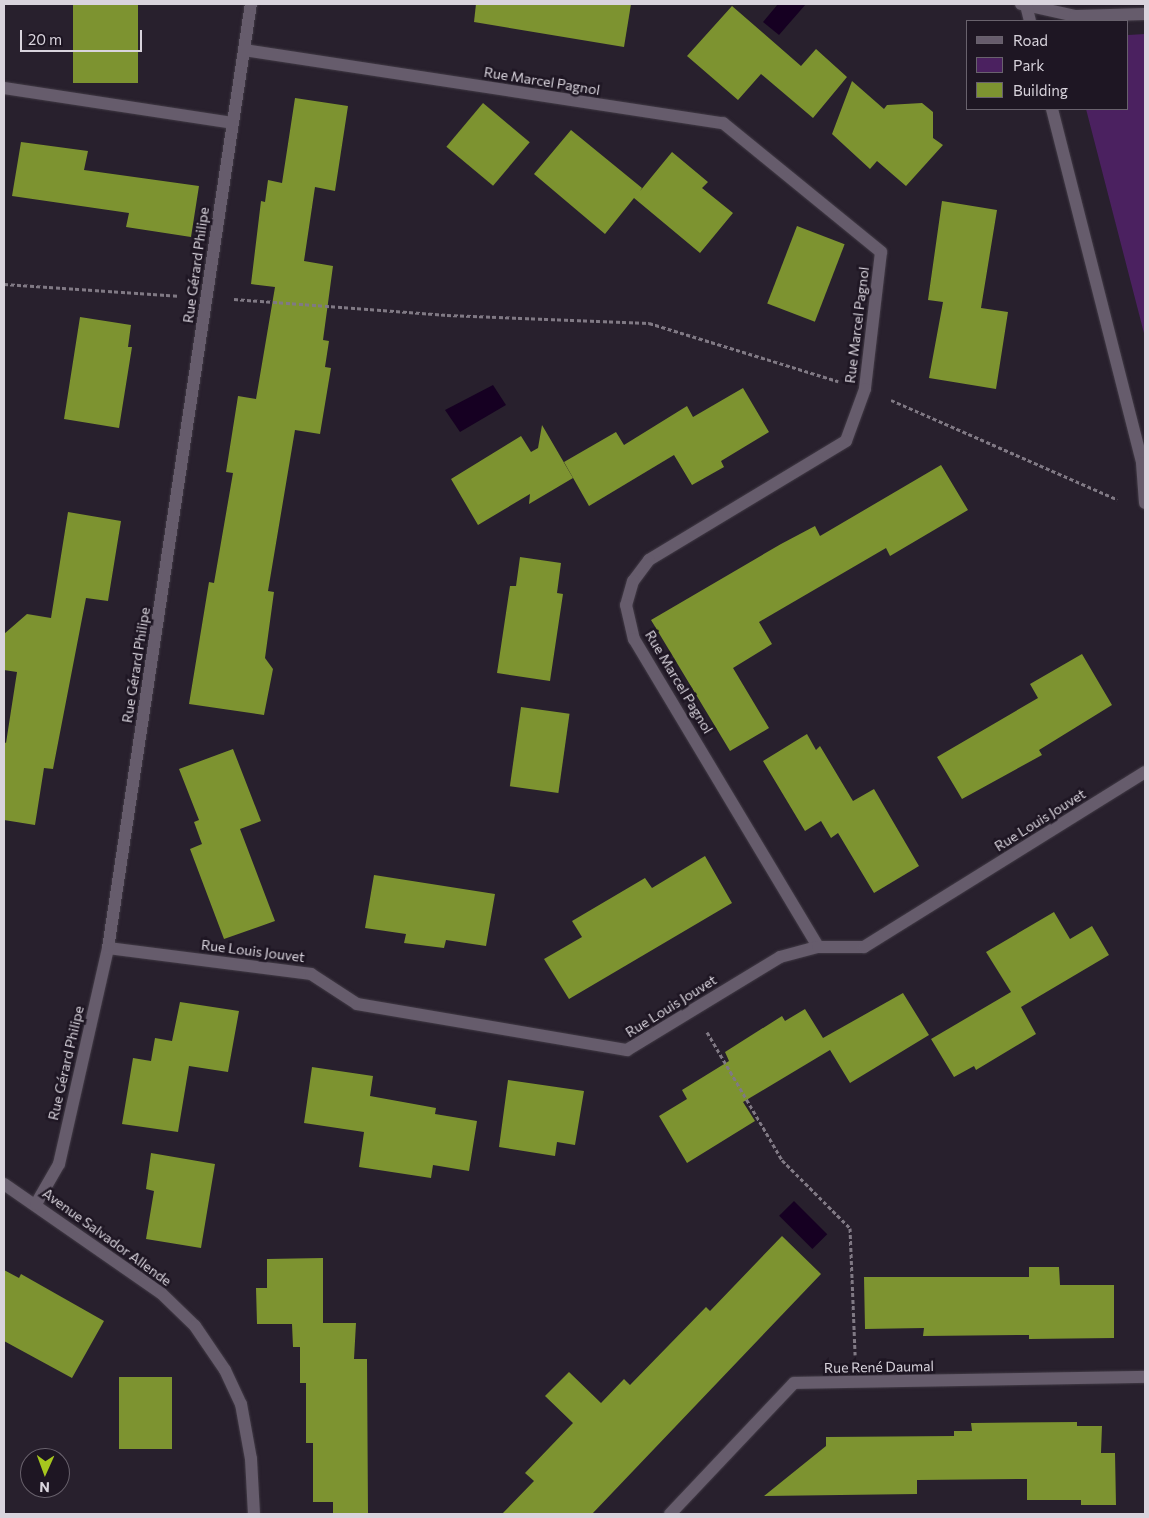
<!DOCTYPE html>
<html>
<head>
<meta charset="utf-8">
<style>
  body { margin:0 }
  #map { position:relative; width:1149px; height:1518px; overflow:hidden; background:#28202d; font-family:Commissioner,sans-serif }
  div>[style] { position:absolute }
  .green>* { inset:0; background:#4b2160 }
  .water>* { inset:0; background:#160022; transform-origin:0 0 }
  .building>* { inset:0; background:#7d9330; transform-origin:0 0 }
  .path>* { height:3px; margin-top:-1.5px; transform-origin:0; background:repeating-linear-gradient(90deg,#807984 0 4px,transparent 0 6.5px) }
  .roads { filter:drop-shadow(0 0 1px #413a45) drop-shadow(0 0 1px #413a45) }
  .street>* { height:12px; margin:-6px; padding:0 6px; transform-origin:6px; border-radius:6px; background:#665c6c }
  span { translate:-50% -50%; white-space:nowrap; text-align:center; line-height:1.15; -webkit-text-stroke:5px #1e1623; paint-order:stroke }
  .street-label { font-size:14px; color:#d9d4dd }
  .frame { position:absolute; inset:0; border:5px solid #d9d4dd; pointer-events:none }
  .legend { position:absolute; left:966px; top:20px; width:162px; height:90px; box-sizing:border-box; background:#1e1623; border:1px solid #69626d; margin:0; padding:6px 9px; list-style:none; font-size:15px; color:#d9d4dd }
  .legend li { display:flex; align-items:center; gap:10px; height:25px }
  .legend b { width:25px; border:1px solid #69626d }
  .north { position:absolute; left:20px; top:1448px; width:50px; height:50px; box-sizing:border-box; background:#1e1623; border:1px solid #69626d; border-radius:50%; rotate:182deg; font-size:14px; font-weight:700; line-height:20px; text-align:center; color:#d9d4dd }
  .north::after { content:''; display:block; margin:auto; width:18px; height:22px; background:#a7c71e; clip-path:polygon(50% 0,100% 100%,50% 72%,0 100%) }
  .scale { position:absolute; left:20px; top:30px; width:122px; height:22px; box-sizing:border-box; border:2px solid #d9d4dd; border-top:0; padding-left:6px; font-size:15px; line-height:18px; white-space:nowrap; color:#d9d4dd; -webkit-text-stroke:4px #1e1623; paint-order:stroke }
</style>
</head>
<body>
<div id="map">
  <div class="green">
    <i style="clip-path:polygon(1145px 34px,1145px 337px,1086px 109px,1128px 109px,1128px 35px)"></i>
  </div>
  <div class="water">
    <i style="clip-path:polygon(778px 4px,806px 4px,779px 35px,763px 22px)"></i>
    <i style="clip-path:polygon(493px 385px,506px 405px,460px 432px,445px 410px)"></i>
    <i style="left:794px;top:1201px;width:47px;height:21px;rotate:45deg"></i>
  </div>
  <div class="building">
    <i style="left:73px;top:4px;width:65px;height:79px"></i>
    <i style="clip-path:polygon(476px 4px,631px 4px,624px 47px,474px 22px)"></i>
    <i style="clip-path:polygon(732px 6px,801px 66px,816px 49px,847px 77px,813px 118px,761px 74px,738px 100px,687px 56px)"></i>
    <i style="clip-path:polygon(852px 81px,884px 109px,887px 105px,922px 103px,933px 112px,933px 138px,943px 145px,906px 186px,877px 161px,870px 169px,832px 134px)"></i>
    <i style="clip-path:polygon(295px 98px,348px 106px,335px 191px,315px 187px,304px 261px,333px 266px,323px 340px,329px 341px,325px 367px,331px 368px,320px 434px,295px 430px,268px 591px,274px 592px,265px 658px,273px 669px,264px 715px,189px 704px,209px 582px,214px 583px,233px 473px,226px 472px,238px 396px,256px 399px,275px 287px,251px 284px,261px 201px,265px 202px,268px 180px,282px 183px)"></i>
    <i style="left:483px;top:103px;width:61px;height:57px;rotate:40deg"></i>
    <i style="clip-path:polygon(571px 130px,642px 188px,640px 191px,672px 152px,708px 182px,702px 188px,733px 213px,700px 253px,634px 198px,605px 234px,534px 174px)"></i>
    <i style="clip-path:polygon(21px 142px,88px 151px,84px 170px,199px 186px,191px 237px,126px 227px,129px 213px,12px 196px)"></i>
    <i style="clip-path:polygon(942px 201px,997px 210px,981px 308px,1008px 312px,996px 389px,929px 378px,943px 302px,928px 300px)"></i>
    <i style="left:797px;top:226px;width:51px;height:83px;rotate:21deg"></i>
    <i style="clip-path:polygon(80px 317px,131px 325px,128px 347px,132px 347px,119px 428px,64px 419px)"></i>
    <i style="clip-path:polygon(743px 388px,769px 432px,721px 461px,724px 467px,692px 485px,674px 455px,589px 506px,564px 462px,616px 432px,624px 445px,687px 406px,693px 417px)"></i>
    <i style="clip-path:polygon(542px 425px,573px 478px,529px 504px,530px 494px,478px 525px,451px 479px,521px 436px,531px 452px,538px 448px)"></i>
    <i style="clip-path:polygon(941px 465px,968px 510px,890px 556px,886px 548px,759px 622px,772px 644px,733px 668px,769px 728px,730px 751px,651px 620px,781px 544px,815px 526px,820px 536px)"></i>
    <i style="clip-path:polygon(68px 512px,121px 521px,108px 601px,86px 598px,53px 769px,44px 768px,35px 825px,4px 820px,4px 742px,6px 743px,17px 672px,4px 670px,4px 634px,27px 614px,51px 618px)"></i>
    <i style="clip-path:polygon(520px 557px,561px 563px,557px 593px,563px 594px,550px 681px,497px 673px,510px 586px,516px 586px)"></i>
    <i style="clip-path:polygon(1082px 654px,1112px 705px,1039px 750px,1042px 755px,962px 799px,937px 757px,1038px 698px,1030px 684px)"></i>
    <i style="left:521px;top:707px;width:49px;height:80px;rotate:8deg"></i>
    <i style="clip-path:polygon(807px 734px,816px 750px,820px 746px,853px 801px,874px 789px,919px 866px,874px 893px,838px 833px,831px 838px,821px 821px,805px 831px,763px 761px)"></i>
    <i style="clip-path:polygon(233px 749px,261px 821px,240px 829px,275px 921px,224px 939px,190px 849px,202px 844px,194px 822px,199px 820px,179px 769px)"></i>
    <i style="clip-path:polygon(705px 856px,732px 903px,569px 999px,544px 959px,582px 937px,572px 921px,645px 878px,652px 888px)"></i>
    <i style="clip-path:polygon(374px 875px,495px 894px,486px 946px,446px 940px,444px 948px,404px 943px,406px 934px,365px 928px)"></i>
    <i style="clip-path:polygon(1054px 912px,1070px 939px,1092px 926px,1109px 955px,1021px 1007px,1036px 1034px,976px 1070px,974px 1066px,954px 1077px,931px 1039px,1011px 992px,986px 952px)"></i>
    <i style="clip-path:polygon(903px 993px,929px 1035px,850px 1083px,830px 1050px,743px 1102px,755px 1121px,687px 1163px,659px 1116px,687px 1099px,682px 1090px,729px 1061px,725px 1052px,782px 1016px,785px 1021px,805px 1009px,823px 1038px)"></i>
    <i style="clip-path:polygon(180px 1002px,239px 1011px,228px 1072px,189px 1066px,178px 1132px,122px 1124px,133px 1058px,151px 1061px,155px 1038px,172px 1041px)"></i>
    <i style="clip-path:polygon(312px 1067px,373px 1076px,370px 1096px,436px 1108px,435px 1114px,477px 1121px,469px 1171px,433px 1165px,431px 1178px,359px 1167px,364px 1132px,304px 1123px)"></i>
    <i style="clip-path:polygon(508px 1080px,584px 1091px,575px 1145px,557px 1142px,555px 1156px,499px 1147px)"></i>
    <i style="clip-path:polygon(151px 1153px,215px 1164px,201px 1248px,146px 1239px,154px 1191px,146px 1189px)"></i>
    <i style="clip-path:polygon(782px 1236px,821px 1274px,592px 1514px,502px 1514px,534px 1481px,525px 1473px,573px 1423px,545px 1396px,569px 1372px,601px 1403px,624px 1379px,630px 1385px,706px 1307px,710px 1311px)"></i>
    <i style="clip-path:polygon(323px 1258px,323px 1323px,356px 1323px,354px 1359px,367px 1359px,368px 1514px,333px 1514px,333px 1502px,313px 1502px,313px 1443px,306px 1443px,306px 1383px,300px 1383px,300px 1347px,293px 1347px,292px 1324px,257px 1324px,256px 1288px,267px 1288px,267px 1259px)"></i>
    <i style="clip-path:polygon(1029px 1267px,1059px 1267px,1060px 1285px,1114px 1285px,1114px 1338px,1029px 1339px,1029px 1335px,923px 1336px,924px 1328px,865px 1329px,864px 1277px,1029px 1277px)"></i>
    <i style="clip-path:polygon(4px 1270px,19px 1278px,21px 1274px,104px 1321px,72px 1378px,4px 1341px)"></i>
    <i style="left:119px;top:1377px;width:53px;height:72px"></i>
    <i style="clip-path:polygon(1077px 1422px,1077px 1426px,1102px 1426px,1101px 1453px,1115px 1453px,1116px 1505px,1081px 1505px,1081px 1500px,1027px 1500px,1027px 1479px,917px 1480px,917px 1494px,764px 1496px,826px 1446px,826px 1437px,954px 1436px,954px 1431px,972px 1431px,971px 1423px)"></i>
  </div>
  <div class="path">
    <i style="left:4px;top:284px;width:174px;rotate:3.9deg"></i>
    <i style="left:234px;top:299px;width:214px;rotate:4.3deg"></i>
    <i style="left:447px;top:315px;width:202px;rotate:2.3deg"></i>
    <i style="left:649px;top:323px;width:198px;rotate:17.1deg"></i>
    <i style="left:891px;top:400px;width:247px;rotate:23.7deg"></i>
    <i style="left:707px;top:1032px;width:148px;rotate:59.6deg"></i>
    <i style="left:782px;top:1160px;width:96px;rotate:45deg"></i>
    <i style="left:850px;top:1228px;width:127px;rotate:87.7deg"></i>
  </div>
  <div class="roads">
    <div class="street">
      <i style="left:1021px;top:4px;width:55px;rotate:12.5deg"></i>
      <i style="left:1075px;top:16px;width:70px;rotate:-1.6deg"></i>
      <i style="left:1026px;top:5px;width:16px;rotate:76deg"></i>
      <i style="left:244px;top:50px;width:485px;rotate:8.7deg"></i>
      <i style="left:723px;top:123px;width:204px;rotate:39.2deg"></i>
      <i style="left:881px;top:252px;width:138px;rotate:96.7deg"></i>
      <i style="left:865px;top:389px;width:55px;rotate:110.1deg"></i>
      <i style="left:846px;top:441px;width:230px;rotate:148.9deg"></i>
      <i style="left:649px;top:560px;width:26px;rotate:127deg"></i>
      <i style="left:633px;top:581px;width:25px;rotate:106deg"></i>
      <i style="left:626px;top:605px;width:35px;rotate:77deg"></i>
      <i style="left:634px;top:639px;width:359px;rotate:59.1deg"></i>
      <i style="left:4px;top:88px;width:231px;rotate:8.7deg"></i>
      <i style="left:1052px;top:109px;width:365px;rotate:75.7deg"></i>
      <i style="left:1142px;top:463px;width:40px;rotate:85.7deg"></i>
      <i style="left:108px;top:948px;width:205px;rotate:7.3deg"></i>
      <i style="left:311px;top:974px;width:55px;rotate:33.1deg"></i>
      <i style="left:357px;top:1004px;width:274px;rotate:9.7deg"></i>
      <i style="left:627px;top:1050px;width:179px;rotate:-31.3deg"></i>
      <i style="left:780px;top:957px;width:39px;rotate:-15deg"></i>
      <i style="left:818px;top:947px;width:46px"></i>
      <i style="left:864px;top:947px;width:331px;rotate:-31.9deg"></i>
      <i style="left:4px;top:1184px;width:191px;rotate:34.8deg"></i>
      <i style="left:161px;top:1293px;width:47px;rotate:44.1deg"></i>
      <i style="left:195px;top:1326px;width:53px;rotate:55.7deg"></i>
      <i style="left:225px;top:1370px;width:38px;rotate:65deg"></i>
      <i style="left:241px;top:1404px;width:56px;rotate:79.7deg"></i>
      <i style="left:251px;top:1459px;width:55px;rotate:86.9deg"></i>
      <i style="left:36px;top:1204px;width:46px;rotate:-60.1deg"></i>
      <i style="left:59px;top:1164px;width:221px;rotate:-77.2deg"></i>
      <i style="left:108px;top:948px;width:955px;rotate:-81.39deg"></i>
      <i style="left:670px;top:1514px;width:180px;rotate:-46.6deg"></i>
      <i style="left:794px;top:1383px;width:351px;rotate:-1deg"></i>
    </div>
  </div>
  <div class="street-label">
    <span style="left:542px;top:81px;rotate:9deg">Rue Marcel Pagnol</span>
    <span style="left:196px;top:265px;rotate:-82deg">Rue Gérard Philipe</span>
    <span style="left:857px;top:325px;rotate:-83deg">Rue Marcel Pagnol</span>
    <span style="left:136px;top:665px;rotate:-81deg">Rue Gérard Philipe</span>
    <span style="left:679px;top:682px;rotate:59deg">Rue Marcel Pagnol</span>
    <span style="left:1040px;top:820px;rotate:-32deg">Rue Louis Jouvet</span>
    <span style="left:253px;top:951px;rotate:7deg">Rue Louis Jouvet</span>
    <span style="left:671px;top:1006px;rotate:-32deg">Rue Louis Jouvet</span>
    <span style="left:66px;top:1063px;rotate:-77deg">Rue Gérard Philipe</span>
    <span style="left:107px;top:1237px;rotate:36deg">Avenue Salvador Allende</span>
    <span style="left:879px;top:1367px;rotate:-1deg">Rue René Daumal</span>
  </div>
  <div class="frame"></div>
  <ul class="legend">
  <li><b style="height:6px;background:#665c6c"></b>Road</li>
  <li><b style="height:14px;background:#4b2160"></b>Park</li>
  <li><b style="height:14px;background:#7d9330"></b>Building</li>
  </ul>
  <div class="north">N</div>
  <div class="scale">20 m</div>
</div>
</body>
</html>
